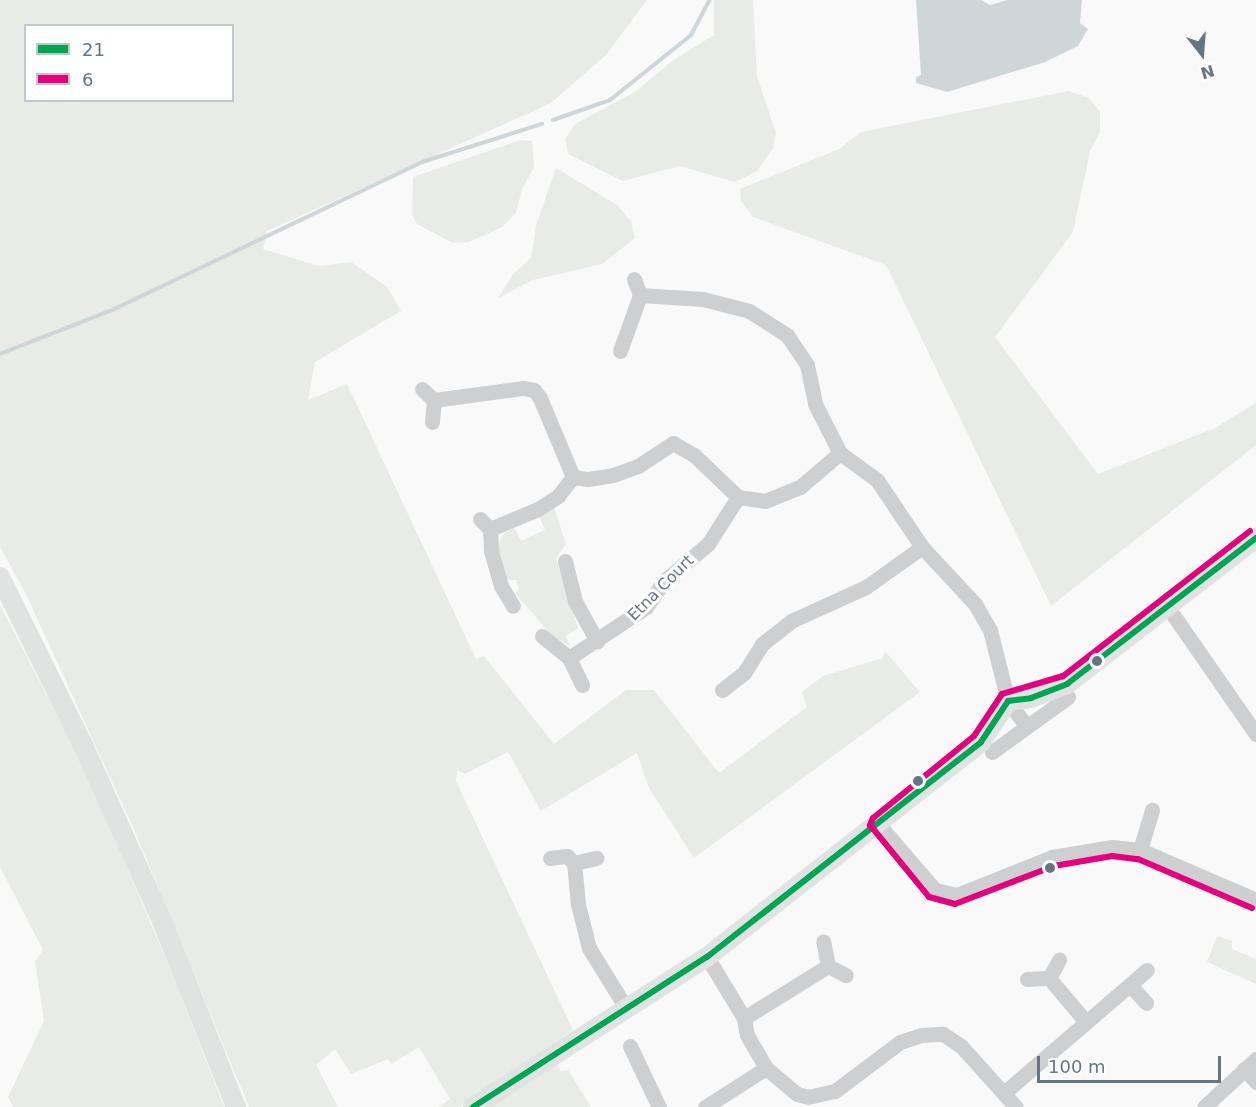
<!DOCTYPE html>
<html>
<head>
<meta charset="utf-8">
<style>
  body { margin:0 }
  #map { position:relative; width:1256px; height:1107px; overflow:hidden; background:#f9f9f9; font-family:"DejaVu Sans",sans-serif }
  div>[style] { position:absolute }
  .green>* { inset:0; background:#e8ebe6 }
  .water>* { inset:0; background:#ced6d9 }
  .stream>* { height:4px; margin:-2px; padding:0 2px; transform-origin:2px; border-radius:2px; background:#ced6d9 }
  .minor>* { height:15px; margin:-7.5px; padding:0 7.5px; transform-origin:7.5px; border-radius:7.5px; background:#cecfd0 }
  .major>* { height:20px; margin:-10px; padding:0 10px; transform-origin:10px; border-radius:10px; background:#e1e2e2 }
  .bus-1>* { height:6px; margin:-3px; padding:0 3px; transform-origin:3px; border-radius:3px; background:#00a651 }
  .bus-2>* { height:6px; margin:-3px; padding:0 3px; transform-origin:3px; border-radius:3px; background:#e5007d }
  .dots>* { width:16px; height:16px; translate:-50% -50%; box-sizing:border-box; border:3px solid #fff; border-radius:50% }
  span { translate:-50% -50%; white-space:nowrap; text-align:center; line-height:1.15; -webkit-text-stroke:6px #fff; paint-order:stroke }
  .street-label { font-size:16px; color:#657683 }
  .legend { position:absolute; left:24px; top:24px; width:210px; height:78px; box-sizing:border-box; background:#fff; border:2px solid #c1c8cd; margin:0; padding:8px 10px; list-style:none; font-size:18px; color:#657683 }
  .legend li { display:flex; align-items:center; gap:12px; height:30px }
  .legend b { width:30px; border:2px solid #c1c8cd }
  .north { position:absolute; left:1172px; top:24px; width:60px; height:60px; -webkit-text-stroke:4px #fff; paint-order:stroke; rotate:163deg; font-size:16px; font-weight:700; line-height:24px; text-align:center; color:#657683 }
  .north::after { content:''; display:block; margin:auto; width:21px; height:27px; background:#657683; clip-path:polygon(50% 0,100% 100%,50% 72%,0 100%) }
  .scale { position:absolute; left:1037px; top:1056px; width:184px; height:27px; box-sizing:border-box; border:3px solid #657683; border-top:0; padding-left:8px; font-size:18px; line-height:21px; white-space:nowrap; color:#657683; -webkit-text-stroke:4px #fff; paint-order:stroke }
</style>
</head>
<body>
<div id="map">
  <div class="green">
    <i style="clip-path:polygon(evenodd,0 0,647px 0,606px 55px,551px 103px,267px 231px,263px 249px,319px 266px,351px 262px,387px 287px,401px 311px,315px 362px,308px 400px,347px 384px,476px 659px,484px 656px,554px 744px,626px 690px,654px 690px,719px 773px,807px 707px,802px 692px,823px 676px,883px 658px,885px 651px,920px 692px,694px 858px,649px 788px,637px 753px,541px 811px,508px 752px,465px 774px,457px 770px,456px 781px,573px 1030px,459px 1107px,439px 1107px,450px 1099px,419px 1047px,391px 1064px,388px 1059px,351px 1074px,335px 1049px,316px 1065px,338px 1107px,249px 1107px,136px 834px,25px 592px,0 547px,0 0,26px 26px,232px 26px,232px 100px,26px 100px,26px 26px)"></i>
    <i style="clip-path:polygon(714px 0,753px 0,757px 76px,776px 133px,773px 148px,757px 171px,735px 182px,680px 166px,623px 181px,568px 154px,565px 139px,575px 124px,635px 92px,672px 61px,714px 35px)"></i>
    <i style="clip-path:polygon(1069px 91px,1089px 98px,1100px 112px,1100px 132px,1090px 151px,1073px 232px,995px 337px,1098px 474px,1215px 428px,1256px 403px,1256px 445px,1051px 606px,886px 265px,753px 217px,741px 201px,740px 189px,839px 149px,861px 132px)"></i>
    <i style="clip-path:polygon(520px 140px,532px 141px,534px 167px,522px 189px,516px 213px,502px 227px,469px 242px,453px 243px,417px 224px,412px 214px,413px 177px)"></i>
    <i style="clip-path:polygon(556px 168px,617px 205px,631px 221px,635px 238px,602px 264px,533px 280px,498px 298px,513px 274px,531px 258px,536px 226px)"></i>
    <i style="clip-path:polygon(554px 507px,566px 544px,556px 558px,578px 628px,566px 636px,570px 646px,553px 637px,515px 593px,519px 589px,516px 580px,506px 580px,498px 546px,504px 533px,514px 527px,521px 541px,545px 530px,539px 516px)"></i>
    <i style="clip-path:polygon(0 605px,82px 763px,172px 973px,224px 1107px,13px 1107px,8px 1097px,44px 1021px,35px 961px,43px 950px,0 867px)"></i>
    <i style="clip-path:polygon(1217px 936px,1232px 941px,1232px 949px,1256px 959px,1256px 984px,1207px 962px)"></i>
    <i style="clip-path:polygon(552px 1055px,561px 1071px,568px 1070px,591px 1107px,474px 1107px)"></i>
  </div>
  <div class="water">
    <i style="clip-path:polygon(916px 0,981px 0,990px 5px,1007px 0,1082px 0,1080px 23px,1088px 29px,1078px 46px,1045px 62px,947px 92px,916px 83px,916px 77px,921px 75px)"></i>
  </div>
  <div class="stream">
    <i style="left:553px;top:120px;width:60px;rotate:-19.3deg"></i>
    <i style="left:610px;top:100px;width:104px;rotate:-38.7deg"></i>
    <i style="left:691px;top:35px;width:40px;rotate:-62deg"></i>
    <i style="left:0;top:354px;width:118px;rotate:-21.4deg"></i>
    <i style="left:110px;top:311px;width:346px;rotate:-25.5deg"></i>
    <i style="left:422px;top:162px;width:126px;rotate:-17.6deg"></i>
  </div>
  <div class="minor">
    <i style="left:634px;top:279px;width:17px;rotate:69deg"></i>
    <i style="left:640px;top:295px;width:63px;rotate:3.6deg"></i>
    <i style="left:703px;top:299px;width:48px;rotate:14.6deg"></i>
    <i style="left:749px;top:311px;width:45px;rotate:32.3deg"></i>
    <i style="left:787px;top:335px;width:36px;rotate:56deg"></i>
    <i style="left:807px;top:365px;width:40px;rotate:78deg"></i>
    <i style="left:815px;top:404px;width:55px;rotate:63deg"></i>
    <i style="left:620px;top:351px;width:59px;rotate:-70.3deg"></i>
    <i style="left:422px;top:389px;width:16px;rotate:43deg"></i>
    <i style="left:432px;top:422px;width:22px;rotate:-85deg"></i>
    <i style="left:434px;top:400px;width:90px;rotate:-7.7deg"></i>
    <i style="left:523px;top:388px;width:11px;rotate:10deg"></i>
    <i style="left:534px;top:390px;width:10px;rotate:53deg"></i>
    <i style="left:540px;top:398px;width:86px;rotate:67.3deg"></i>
    <i style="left:573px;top:477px;width:15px;rotate:8deg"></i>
    <i style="left:588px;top:479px;width:25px;rotate:-9deg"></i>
    <i style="left:613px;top:475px;width:27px;rotate:-20deg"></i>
    <i style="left:638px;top:466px;width:42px;rotate:-33.3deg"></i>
    <i style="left:673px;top:443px;width:24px;rotate:30deg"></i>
    <i style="left:694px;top:455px;width:61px;rotate:43.7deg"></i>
    <i style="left:738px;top:497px;width:27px;rotate:8deg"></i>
    <i style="left:765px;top:501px;width:38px;rotate:-22deg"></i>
    <i style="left:800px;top:487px;width:52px;rotate:-40.4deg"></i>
    <i style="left:840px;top:453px;width:46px;rotate:36.1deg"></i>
    <i style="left:877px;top:480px;width:81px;rotate:56.1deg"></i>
    <i style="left:922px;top:547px;width:78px;rotate:47.1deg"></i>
    <i style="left:975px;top:604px;width:30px;rotate:60deg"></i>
    <i style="left:990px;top:630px;width:73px;rotate:75.8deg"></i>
    <i style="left:1008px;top:701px;width:31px;rotate:54deg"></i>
    <i style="left:480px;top:519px;width:14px;rotate:45deg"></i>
    <i style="left:490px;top:529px;width:22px;rotate:87deg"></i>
    <i style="left:491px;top:551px;width:36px;rotate:74deg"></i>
    <i style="left:501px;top:586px;width:23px;rotate:59deg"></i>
    <i style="left:490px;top:529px;width:52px;rotate:-22.6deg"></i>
    <i style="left:538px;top:509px;width:24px;rotate:-33deg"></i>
    <i style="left:558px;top:496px;width:24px;rotate:-52deg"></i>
    <i style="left:565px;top:561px;width:41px;rotate:76deg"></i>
    <i style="left:575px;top:601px;width:46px;rotate:61.2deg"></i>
    <i style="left:1167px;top:606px;width:156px;rotate:55.2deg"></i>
    <i style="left:542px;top:636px;width:35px;rotate:39deg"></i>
    <i style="left:569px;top:658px;width:30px;rotate:64deg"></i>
    <i style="left:569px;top:658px;width:92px;rotate:-33.5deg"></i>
    <i style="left:646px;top:607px;width:32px;rotate:-55deg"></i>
    <i style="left:664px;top:581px;width:57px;rotate:-40.1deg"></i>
    <i style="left:708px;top:544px;width:56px;rotate:-57.4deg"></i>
    <i style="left:722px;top:690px;width:28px;rotate:-38deg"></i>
    <i style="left:744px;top:673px;width:34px;rotate:-58deg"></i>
    <i style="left:762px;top:644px;width:37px;rotate:-38deg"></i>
    <i style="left:791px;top:621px;width:82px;rotate:-24.4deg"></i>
    <i style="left:866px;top:587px;width:69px;rotate:-35.5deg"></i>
    <i style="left:992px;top:752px;width:94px;rotate:-35.9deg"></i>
    <i style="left:879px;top:825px;width:86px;rotate:49.3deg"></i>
    <i style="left:935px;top:890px;width:23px;rotate:13deg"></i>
    <i style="left:957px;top:895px;width:102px;rotate:-21.8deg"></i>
    <i style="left:1052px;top:857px;width:61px;rotate:-9.5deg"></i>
    <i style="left:1112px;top:847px;width:28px;rotate:6deg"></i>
    <i style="left:1140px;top:850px;width:126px;rotate:23.3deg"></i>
    <i style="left:1140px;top:850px;width:42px;rotate:-73.3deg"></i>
    <i style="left:550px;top:858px;width:17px;rotate:-7deg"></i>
    <i style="left:567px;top:856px;width:10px;rotate:45deg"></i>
    <i style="left:574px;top:863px;width:23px;rotate:-13deg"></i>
    <i style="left:574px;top:863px;width:41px;rotate:84.4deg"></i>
    <i style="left:578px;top:904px;width:45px;rotate:76deg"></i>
    <i style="left:589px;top:948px;width:70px;rotate:58.3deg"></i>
    <i style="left:707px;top:957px;width:71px;rotate:58.8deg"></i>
    <i style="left:744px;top:1018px;width:17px;rotate:80deg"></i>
    <i style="left:747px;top:1035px;width:38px;rotate:60deg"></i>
    <i style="left:766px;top:1068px;width:40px;rotate:40deg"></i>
    <i style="left:797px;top:1094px;width:11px;rotate:15deg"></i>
    <i style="left:808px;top:1097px;width:28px;rotate:-13deg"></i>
    <i style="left:835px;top:1091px;width:81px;rotate:-37deg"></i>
    <i style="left:900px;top:1042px;width:22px;rotate:-18deg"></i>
    <i style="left:921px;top:1035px;width:22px;rotate:-3deg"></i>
    <i style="left:943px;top:1034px;width:22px;rotate:34deg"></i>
    <i style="left:961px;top:1046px;width:82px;rotate:48deg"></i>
    <i style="left:828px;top:966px;width:20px;rotate:27deg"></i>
    <i style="left:1049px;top:978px;width:21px;rotate:-61deg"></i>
    <i style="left:1027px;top:979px;width:22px;rotate:-3deg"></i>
    <i style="left:1049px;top:978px;width:57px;rotate:49.9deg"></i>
    <i style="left:1130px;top:985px;width:24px;rotate:48deg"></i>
    <i style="left:744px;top:1018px;width:99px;rotate:-31.8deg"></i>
    <i style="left:828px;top:966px;width:25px;rotate:-101deg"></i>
    <i style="left:630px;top:1046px;width:68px;rotate:64.6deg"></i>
    <i style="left:1244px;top:1069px;width:18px;rotate:47deg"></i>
    <i style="left:1005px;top:1092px;width:187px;rotate:-40.7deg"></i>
    <i style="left:705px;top:1107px;width:72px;rotate:-32.6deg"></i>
    <i style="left:1204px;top:1107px;width:71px;rotate:-42.7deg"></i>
  </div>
  <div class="major">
    <i style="left:0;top:577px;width:187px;rotate:63.7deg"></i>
    <i style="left:83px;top:745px;width:193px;rotate:65.8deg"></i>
    <i style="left:162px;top:921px;width:200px;rotate:68.3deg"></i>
    <i style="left:473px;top:1107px;width:278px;rotate:-32.7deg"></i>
    <i style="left:707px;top:957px;width:348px;rotate:-38.1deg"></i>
    <i style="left:981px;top:742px;width:49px;rotate:-56.6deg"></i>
    <i style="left:1008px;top:701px;width:23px;rotate:-7deg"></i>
    <i style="left:1031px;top:698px;width:39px;rotate:-21deg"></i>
    <i style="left:1067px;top:684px;width:239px;rotate:-37.7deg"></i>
  </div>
  <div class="bus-1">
    <i style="left:473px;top:1107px;width:278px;rotate:-32.7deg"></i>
    <i style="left:707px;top:957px;width:348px;rotate:-38.1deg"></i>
    <i style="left:981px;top:742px;width:49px;rotate:-56.6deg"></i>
    <i style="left:1008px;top:701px;width:23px;rotate:-7deg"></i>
    <i style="left:1031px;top:698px;width:39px;rotate:-21deg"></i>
    <i style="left:1067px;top:684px;width:239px;rotate:-37.7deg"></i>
  </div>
  <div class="bus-2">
    <i style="left:1250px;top:531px;width:237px;rotate:142.2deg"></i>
    <i style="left:1063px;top:676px;width:64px;rotate:163.6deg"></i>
    <i style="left:1002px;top:694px;width:50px;rotate:123.7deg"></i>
    <i style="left:974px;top:736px;width:130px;rotate:140.9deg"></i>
    <i style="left:873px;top:818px;width:8px;rotate:113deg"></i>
    <i style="left:870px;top:825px;width:93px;rotate:50.7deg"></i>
    <i style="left:929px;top:897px;width:27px;rotate:15deg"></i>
    <i style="left:955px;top:904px;width:106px;rotate:-21deg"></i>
    <i style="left:1054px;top:866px;width:59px;rotate:-9.8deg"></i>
    <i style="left:1112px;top:856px;width:26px;rotate:7deg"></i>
    <i style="left:1138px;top:859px;width:124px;rotate:23.3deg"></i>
  </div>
  <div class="dots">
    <i style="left:1097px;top:661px;background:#657683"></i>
    <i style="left:918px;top:781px;background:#657683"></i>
    <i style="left:1050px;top:868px;background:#657683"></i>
  </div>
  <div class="street-label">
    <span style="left:661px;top:588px;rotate:-45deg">Etna Court</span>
  </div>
  <ul class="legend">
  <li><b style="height:8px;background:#00a651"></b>21</li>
  <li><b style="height:8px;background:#e5007d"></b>6</li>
  </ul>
  <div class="north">N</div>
  <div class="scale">100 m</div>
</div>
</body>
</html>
